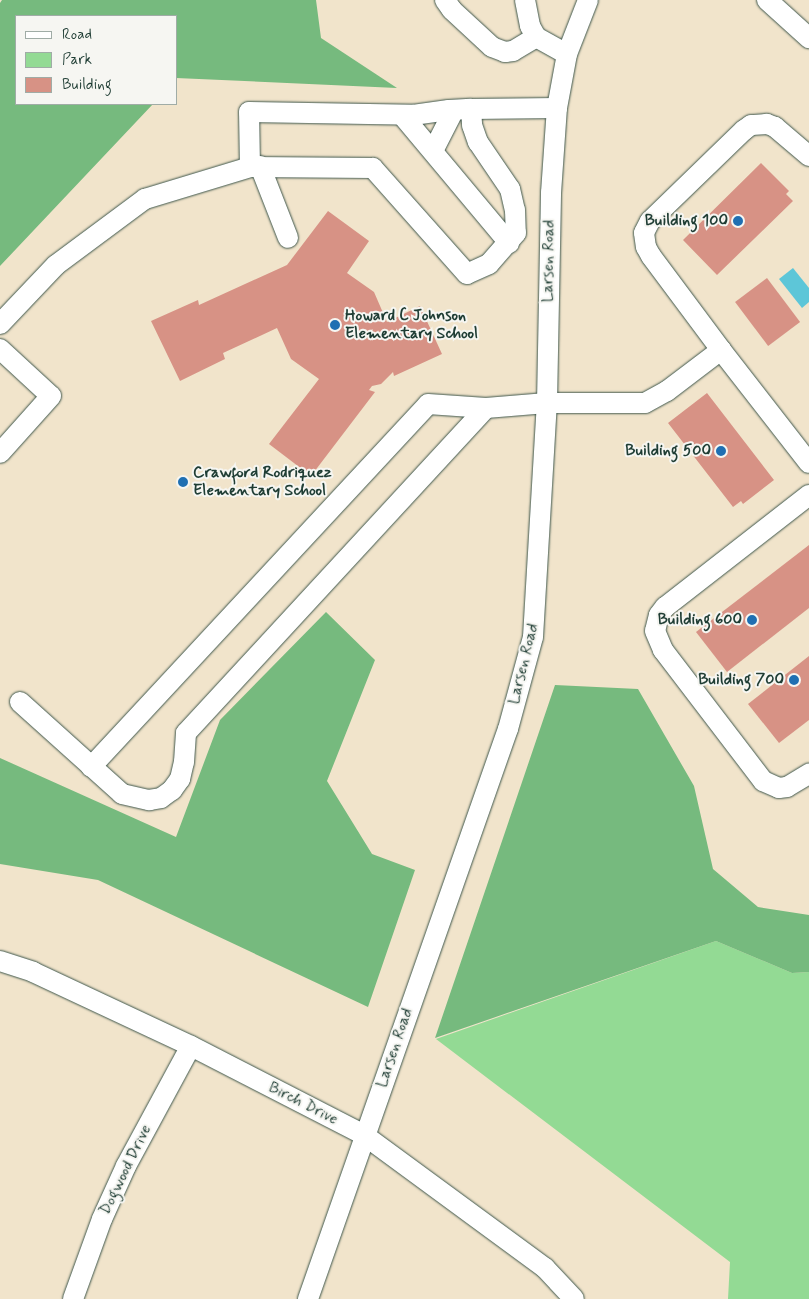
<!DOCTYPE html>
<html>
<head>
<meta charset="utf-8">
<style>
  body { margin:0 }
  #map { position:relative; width:809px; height:1299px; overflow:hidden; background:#f1e4cb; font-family:Mynerve,sans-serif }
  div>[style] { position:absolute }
  .green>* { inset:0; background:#93da94 }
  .forest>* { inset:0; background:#76ba7e }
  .water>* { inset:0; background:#5dc6d8 }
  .building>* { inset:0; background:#d79285; transform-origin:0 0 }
  .roads { filter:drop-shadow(0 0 1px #3e564b) drop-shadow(0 0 1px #3e564b) }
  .minor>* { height:20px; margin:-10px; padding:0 10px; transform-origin:10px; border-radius:10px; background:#fff }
  .dots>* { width:14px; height:14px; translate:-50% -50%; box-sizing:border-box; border:2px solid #f6f6f2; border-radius:50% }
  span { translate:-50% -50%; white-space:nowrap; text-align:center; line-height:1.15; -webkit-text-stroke:4px #f6f6f2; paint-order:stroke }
  .poi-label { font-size:16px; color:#1f3d34; font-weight:700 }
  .right { translate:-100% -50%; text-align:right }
  .left { translate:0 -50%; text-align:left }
  .street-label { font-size:16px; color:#1f3d34 }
  .legend { position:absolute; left:15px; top:15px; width:162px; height:90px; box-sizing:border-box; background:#f6f6f2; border:1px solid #a0aca6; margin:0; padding:6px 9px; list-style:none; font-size:15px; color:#1f3d34 }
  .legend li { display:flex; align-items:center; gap:10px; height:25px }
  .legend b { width:25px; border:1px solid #a0aca6 }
</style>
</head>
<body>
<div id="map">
  <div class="green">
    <i style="clip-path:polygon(716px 941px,792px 973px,809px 972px,809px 1299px,728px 1299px,730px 1262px,436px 1039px)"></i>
  </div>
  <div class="forest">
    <i style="clip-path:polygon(2px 0,316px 0,321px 38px,397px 88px,176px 78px,176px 16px,16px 16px,16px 104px,153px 104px,0 266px,0 3px)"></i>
    <i style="clip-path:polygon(326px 612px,375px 660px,327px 781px,372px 854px,415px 870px,368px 1007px,98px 880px,0 864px,0 758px,176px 837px,220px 720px)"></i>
    <i style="clip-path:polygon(555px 685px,638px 689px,694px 786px,713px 869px,758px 907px,809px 915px,809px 972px,792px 973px,716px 941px,435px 1038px)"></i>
  </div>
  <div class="water">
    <i style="clip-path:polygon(793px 268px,809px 288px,809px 302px,802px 308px,779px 279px)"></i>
  </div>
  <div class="building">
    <i style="clip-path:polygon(761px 163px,789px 191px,786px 194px,793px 201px,717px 275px,683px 240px)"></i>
    <i style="clip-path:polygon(328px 211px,369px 241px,347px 273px,374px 292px,387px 322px,420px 306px,442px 354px,394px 376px,393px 372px,381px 384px,372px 386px,369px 390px,375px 392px,311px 476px,269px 444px,319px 379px,291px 359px,277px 328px,223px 353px,225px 359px,180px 381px,151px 321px,198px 300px,199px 305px,287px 265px)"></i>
    <i style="left:767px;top:278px;width:55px;height:40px;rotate:53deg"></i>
    <i style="clip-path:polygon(707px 393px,774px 480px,743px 504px,741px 501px,733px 507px,668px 423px)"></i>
    <i style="clip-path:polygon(809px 545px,809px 608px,727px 672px,696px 632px)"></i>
    <i style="clip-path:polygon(809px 656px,809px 720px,779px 743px,748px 704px)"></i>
  </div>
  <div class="roads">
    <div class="minor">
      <i style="left:445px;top:0;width:12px;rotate:55deg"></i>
      <i style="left:452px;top:10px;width:54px;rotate:42.8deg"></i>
      <i style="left:492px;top:47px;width:14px;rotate:21deg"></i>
      <i style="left:505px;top:52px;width:8px;rotate:-7deg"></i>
      <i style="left:513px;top:51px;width:27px;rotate:-31deg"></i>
      <i style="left:525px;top:0;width:26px;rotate:79deg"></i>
      <i style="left:530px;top:26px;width:13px;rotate:61deg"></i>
      <i style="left:536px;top:37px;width:35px;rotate:29deg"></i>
      <i style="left:767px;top:0;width:57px;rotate:42.1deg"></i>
      <i style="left:471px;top:109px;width:16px;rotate:86deg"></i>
      <i style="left:472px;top:125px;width:18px;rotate:71deg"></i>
      <i style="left:478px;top:142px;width:57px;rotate:55.8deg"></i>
      <i style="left:510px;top:189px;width:22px;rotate:77deg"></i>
      <i style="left:515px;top:210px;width:23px;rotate:88deg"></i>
      <i style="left:516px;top:233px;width:41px;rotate:131.1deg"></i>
      <i style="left:489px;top:264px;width:24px;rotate:156deg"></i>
      <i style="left:467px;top:274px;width:142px;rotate:-131.6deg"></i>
      <i style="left:373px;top:168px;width:123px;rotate:-179.5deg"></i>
      <i style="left:250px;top:167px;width:55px;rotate:-91deg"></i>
      <i style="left:249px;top:112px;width:164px;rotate:1deg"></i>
      <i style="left:413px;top:115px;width:36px;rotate:-8deg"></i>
      <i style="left:449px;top:110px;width:22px;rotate:-3deg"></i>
      <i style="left:471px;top:109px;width:86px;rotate:-0.7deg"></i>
      <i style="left:402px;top:115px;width:167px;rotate:50.1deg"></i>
      <i style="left:433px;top:151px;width:46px;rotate:-62.9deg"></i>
      <i style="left:809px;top:156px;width:45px;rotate:-139.5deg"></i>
      <i style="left:775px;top:127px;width:9px;rotate:-159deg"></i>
      <i style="left:767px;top:124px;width:16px;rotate:176deg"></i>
      <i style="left:751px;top:125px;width:9px;rotate:144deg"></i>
      <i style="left:744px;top:130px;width:131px;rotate:135.9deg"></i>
      <i style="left:650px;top:221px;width:13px;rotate:117deg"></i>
      <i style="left:644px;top:233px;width:14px;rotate:82deg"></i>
      <i style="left:646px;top:247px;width:10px;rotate:61deg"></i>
      <i style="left:651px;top:256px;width:117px;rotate:53.3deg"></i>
      <i style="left:721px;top:350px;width:143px;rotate:52.1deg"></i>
      <i style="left:260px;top:166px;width:77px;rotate:68.7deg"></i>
      <i style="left:0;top:324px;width:81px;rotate:-46.5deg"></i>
      <i style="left:56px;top:265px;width:111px;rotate:-36.6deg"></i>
      <i style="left:145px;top:199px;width:110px;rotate:-16.9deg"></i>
      <i style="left:0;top:349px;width:69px;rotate:42.7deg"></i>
      <i style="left:51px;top:396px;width:76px;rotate:131.8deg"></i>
      <i style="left:809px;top:495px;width:182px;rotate:142.1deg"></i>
      <i style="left:665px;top:607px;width:10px;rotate:127deg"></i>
      <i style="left:659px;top:615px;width:16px;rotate:104deg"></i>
      <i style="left:655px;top:631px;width:21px;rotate:67deg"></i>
      <i style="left:663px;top:650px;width:165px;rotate:52.6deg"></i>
      <i style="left:763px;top:781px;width:17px;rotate:24deg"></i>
      <i style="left:779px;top:788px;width:8px;rotate:-7deg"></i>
      <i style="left:787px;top:787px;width:26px;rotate:-31deg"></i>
      <i style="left:20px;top:702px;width:137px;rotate:42deg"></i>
      <i style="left:122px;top:794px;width:28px;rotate:13deg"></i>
      <i style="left:149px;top:800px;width:12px;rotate:-9deg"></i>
      <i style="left:161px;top:798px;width:14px;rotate:-36deg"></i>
      <i style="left:172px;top:790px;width:14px;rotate:-54deg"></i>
      <i style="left:180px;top:779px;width:17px;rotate:-77deg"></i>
      <i style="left:184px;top:762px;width:29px;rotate:-86deg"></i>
      <i style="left:186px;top:733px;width:442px;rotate:-47.3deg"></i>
      <i style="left:486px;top:408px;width:61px;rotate:-4.7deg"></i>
      <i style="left:547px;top:403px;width:98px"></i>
      <i style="left:645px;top:403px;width:25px;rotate:-29deg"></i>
      <i style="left:667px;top:391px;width:68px;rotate:-37.2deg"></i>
      <i style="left:91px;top:767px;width:495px;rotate:-47.1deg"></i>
      <i style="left:428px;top:404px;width:58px;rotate:3.9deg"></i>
      <i style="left:0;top:961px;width:35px;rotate:18deg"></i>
      <i style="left:33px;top:972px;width:174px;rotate:25.1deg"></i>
      <i style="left:191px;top:1046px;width:195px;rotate:27.2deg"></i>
      <i style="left:364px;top:1135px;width:225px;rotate:36.3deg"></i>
      <i style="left:545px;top:1268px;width:42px;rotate:46.9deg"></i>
      <i style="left:73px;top:1299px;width:85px;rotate:-70.1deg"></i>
      <i style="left:102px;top:1219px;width:58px;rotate:-65.6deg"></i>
      <i style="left:126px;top:1166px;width:136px;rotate:-61.6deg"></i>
      <i style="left:308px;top:1299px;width:604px;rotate:-70.67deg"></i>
      <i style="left:508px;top:729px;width:95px;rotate:-74.8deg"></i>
      <i style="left:533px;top:637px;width:234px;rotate:-86.6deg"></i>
      <i style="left:547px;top:403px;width:210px;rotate:-88.9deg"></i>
      <i style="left:551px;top:193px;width:85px;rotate:-86deg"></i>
      <i style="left:557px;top:108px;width:55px;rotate:-79.5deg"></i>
      <i style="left:567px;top:54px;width:58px;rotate:-68.7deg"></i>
    </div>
  </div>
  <div class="dots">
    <i style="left:738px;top:221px;background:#1f6fb2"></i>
    <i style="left:335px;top:325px;background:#1f6fb2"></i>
    <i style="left:721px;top:451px;background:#1f6fb2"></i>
    <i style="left:183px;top:482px;background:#1f6fb2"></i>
    <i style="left:752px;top:620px;background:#1f6fb2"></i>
    <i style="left:794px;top:680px;background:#1f6fb2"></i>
  </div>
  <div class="poi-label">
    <span class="right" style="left:728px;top:221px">Building 100</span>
    <span class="left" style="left:345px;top:325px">Howard C Johnson<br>Elementary School</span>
    <span class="right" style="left:711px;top:451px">Building 500</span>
    <span class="left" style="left:193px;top:482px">Crawford Rodriquez<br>Elementary School</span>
    <span class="right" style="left:742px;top:620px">Building 600</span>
    <span class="right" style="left:784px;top:680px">Building 700</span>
  </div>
  <div class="street-label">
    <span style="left:549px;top:261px;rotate:-89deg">Larsen Road</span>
    <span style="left:524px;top:664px;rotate:-76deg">Larsen Road</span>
    <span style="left:395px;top:1048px;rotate:-71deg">Larsen Road</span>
    <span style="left:303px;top:1104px;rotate:27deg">Birch Drive</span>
    <span style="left:126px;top:1170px;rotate:-64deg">Dogwood Drive</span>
  </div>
  <ul class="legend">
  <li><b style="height:6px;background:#fff"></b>Road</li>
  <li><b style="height:14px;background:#93da94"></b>Park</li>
  <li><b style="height:14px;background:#d79285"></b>Building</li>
  </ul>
</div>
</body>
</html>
